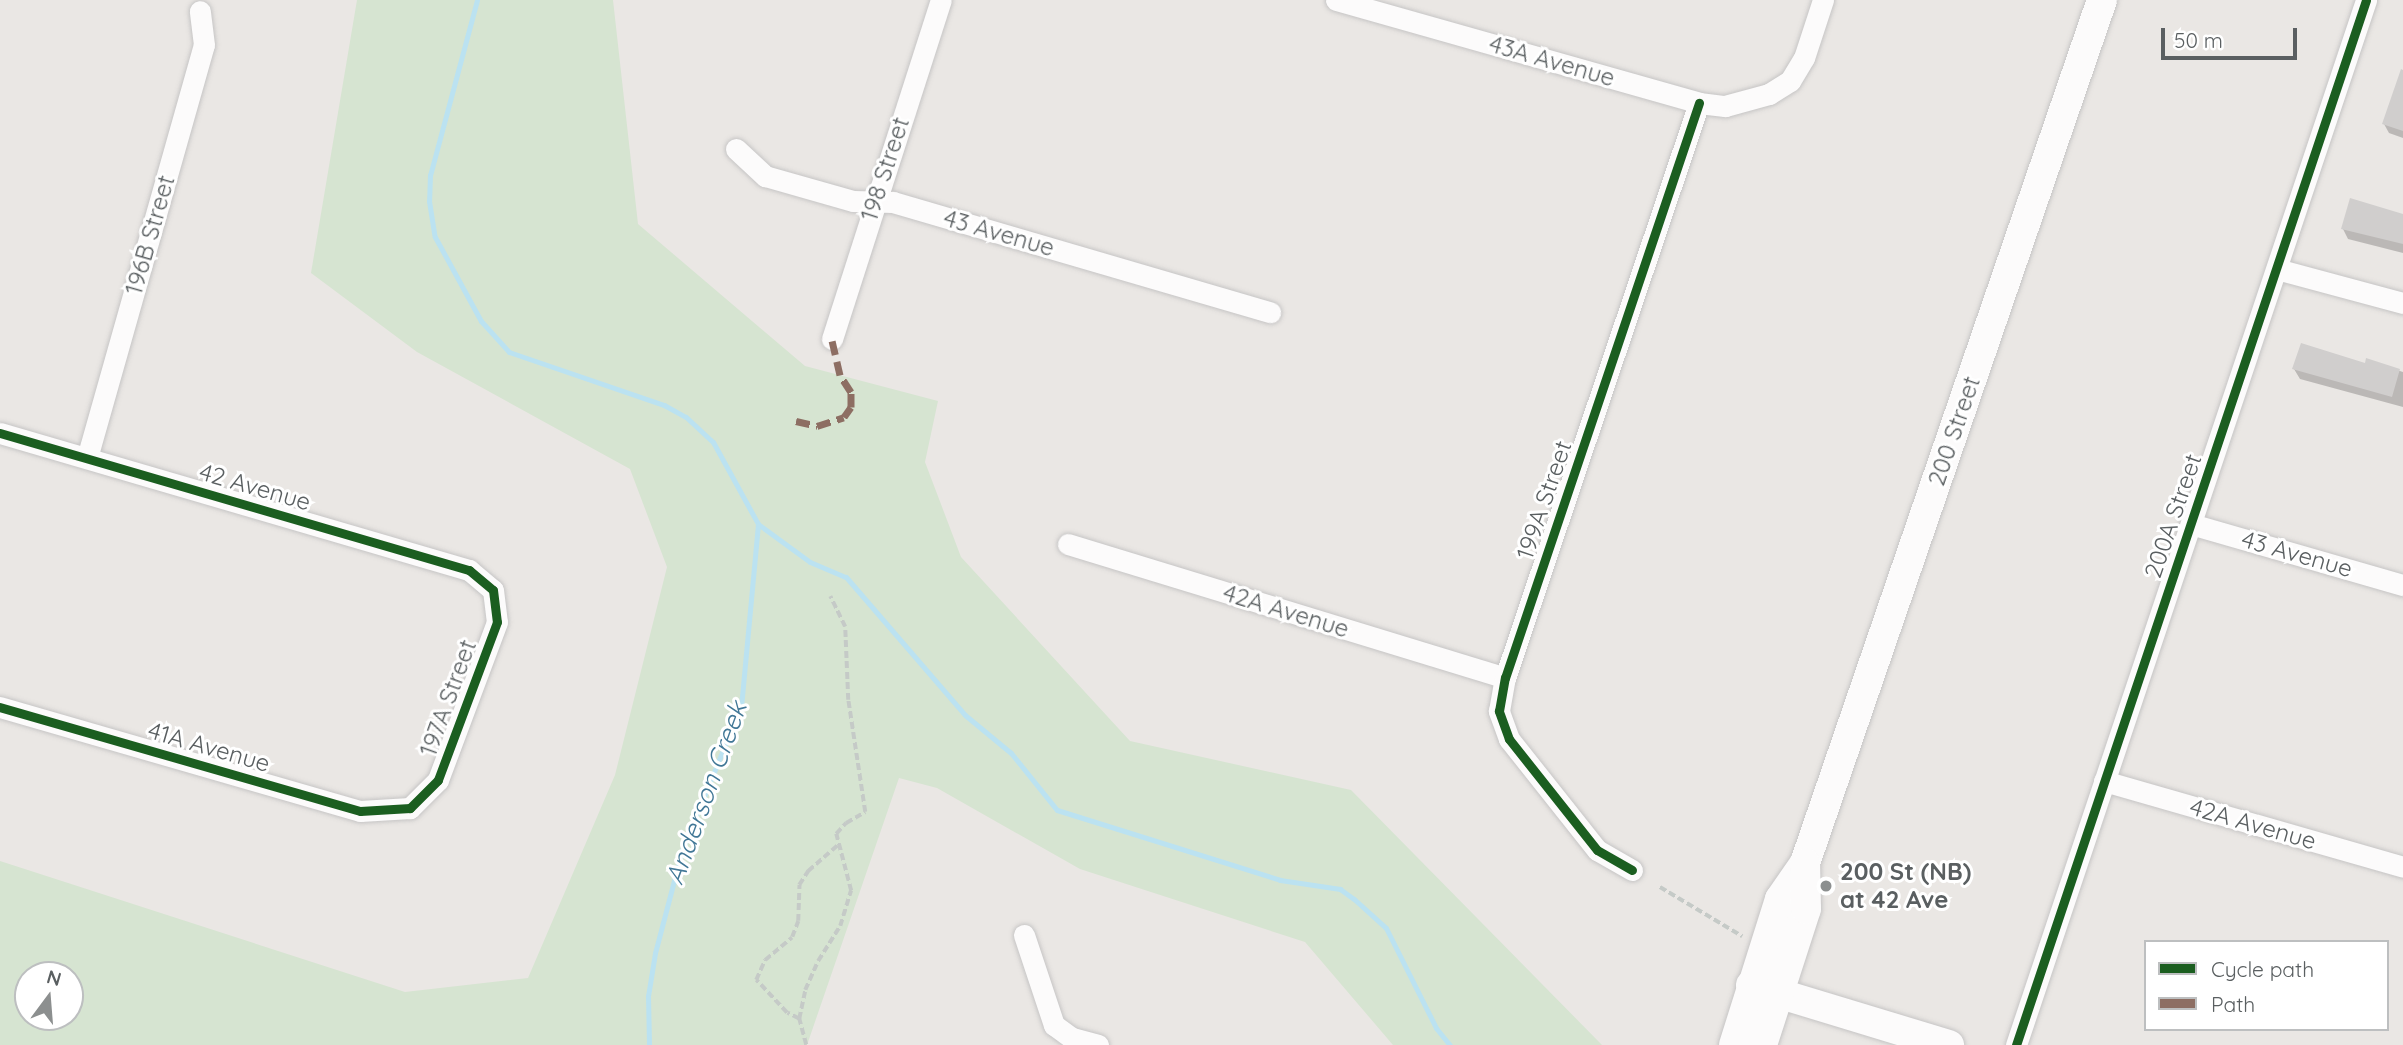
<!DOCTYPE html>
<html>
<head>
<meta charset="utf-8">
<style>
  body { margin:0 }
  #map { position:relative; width:2403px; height:1045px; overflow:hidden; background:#eae7e4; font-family:Quicksand,sans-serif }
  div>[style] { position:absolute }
  .green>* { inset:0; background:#d6e4d1 }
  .shadow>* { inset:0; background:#0003 }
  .stream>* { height:5px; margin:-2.5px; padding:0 2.5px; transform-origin:2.5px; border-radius:2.5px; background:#bbe2f1 }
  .building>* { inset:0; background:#d0cecd }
  .path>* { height:3.5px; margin-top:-1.75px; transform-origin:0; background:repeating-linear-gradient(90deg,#c5cac7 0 7px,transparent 0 10.5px) }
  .roads { filter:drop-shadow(0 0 2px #c6c5c5) drop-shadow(0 0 2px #c6c5c5) }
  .street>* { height:21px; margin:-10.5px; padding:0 10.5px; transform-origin:10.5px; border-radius:10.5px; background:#fcfbfb }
  .secondary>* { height:30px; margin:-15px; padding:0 15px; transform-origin:15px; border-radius:15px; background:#fcfbfb }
  .quiet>* { height:7px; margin-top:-3.5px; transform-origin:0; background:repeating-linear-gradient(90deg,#8d6e63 0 14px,transparent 0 21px) }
  .cycleway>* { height:9px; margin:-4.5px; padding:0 4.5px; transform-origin:4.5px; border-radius:4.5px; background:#1b5e20 }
  .dots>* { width:19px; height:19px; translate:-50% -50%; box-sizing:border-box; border:4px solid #fff; border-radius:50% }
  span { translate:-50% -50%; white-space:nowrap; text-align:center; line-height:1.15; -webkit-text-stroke:6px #fff; paint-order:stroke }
  .street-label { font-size:24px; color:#5a5f61 }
  .poi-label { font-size:24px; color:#5a5f61; font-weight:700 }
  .left { translate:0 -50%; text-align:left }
  .water-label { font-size:26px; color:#417796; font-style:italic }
  .legend { position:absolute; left:2144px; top:940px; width:245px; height:91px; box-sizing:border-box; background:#fff; border:2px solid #bdbfc0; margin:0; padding:9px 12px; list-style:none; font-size:21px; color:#5a5f61 }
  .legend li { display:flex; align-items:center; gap:14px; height:35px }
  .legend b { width:35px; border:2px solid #bdbfc0 }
  .north { position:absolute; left:14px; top:961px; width:70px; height:70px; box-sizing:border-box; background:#fff; border:2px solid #bdbfc0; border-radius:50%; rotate:16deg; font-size:19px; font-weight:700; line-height:28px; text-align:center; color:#5a5f61 }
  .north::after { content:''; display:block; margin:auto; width:24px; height:32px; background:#8c8f8f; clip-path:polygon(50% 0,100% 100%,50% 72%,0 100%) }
  .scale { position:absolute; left:2161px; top:28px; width:136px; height:32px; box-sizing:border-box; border:4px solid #5a5f61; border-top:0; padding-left:9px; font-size:21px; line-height:24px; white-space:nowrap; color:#5a5f61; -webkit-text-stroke:5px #fff; paint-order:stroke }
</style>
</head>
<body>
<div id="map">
  <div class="green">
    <i style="clip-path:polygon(evenodd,357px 0,613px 0,638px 224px,805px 366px,938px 401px,925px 462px,961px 557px,1130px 741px,1351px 790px,1602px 1045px,1393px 1045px,1305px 942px,1080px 869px,937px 788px,899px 778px,807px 1045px,0 1045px,0 861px,405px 992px,528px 978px,615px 775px,667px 567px,630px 469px,417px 352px,311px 273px,357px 0,28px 975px,70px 975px,70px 1017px,28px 1017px,28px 975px)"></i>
  </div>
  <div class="shadow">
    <i style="clip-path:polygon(2403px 91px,2403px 138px,2389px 133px,2384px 124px)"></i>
    <i style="clip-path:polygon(2403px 217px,2403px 253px,2348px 239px,2343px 229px)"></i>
    <i style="clip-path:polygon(2368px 361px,2403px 372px,2403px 407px,2300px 379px,2294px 369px,2366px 366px)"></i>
  </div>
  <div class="stream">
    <i style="left:477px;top:0;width:181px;rotate:105deg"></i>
    <i style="left:430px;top:175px;width:26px;rotate:92deg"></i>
    <i style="left:429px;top:201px;width:36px;rotate:81deg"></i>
    <i style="left:435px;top:237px;width:96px;rotate:61.3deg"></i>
    <i style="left:481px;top:321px;width:42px;rotate:47.9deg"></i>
    <i style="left:509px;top:352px;width:164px;rotate:18.9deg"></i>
    <i style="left:664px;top:405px;width:25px;rotate:29deg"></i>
    <i style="left:686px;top:417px;width:37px;rotate:43deg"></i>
    <i style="left:713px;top:442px;width:94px;rotate:61.2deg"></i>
    <i style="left:758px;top:524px;width:183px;rotate:95.3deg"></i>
    <i style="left:741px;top:706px;width:156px;rotate:112.3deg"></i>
    <i style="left:682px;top:850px;width:106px;rotate:104.7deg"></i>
    <i style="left:655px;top:953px;width:44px;rotate:99.2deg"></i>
    <i style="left:648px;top:996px;width:49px;rotate:88.8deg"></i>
    <i style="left:758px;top:524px;width:64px;rotate:36.2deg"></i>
    <i style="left:810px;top:562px;width:39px;rotate:23deg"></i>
    <i style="left:846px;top:577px;width:182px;rotate:49.2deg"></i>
    <i style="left:965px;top:715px;width:60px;rotate:39.6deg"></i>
    <i style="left:1011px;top:753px;width:73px;rotate:51.1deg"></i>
    <i style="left:1057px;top:810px;width:234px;rotate:17.4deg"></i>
    <i style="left:1280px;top:880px;width:61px;rotate:8.5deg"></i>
    <i style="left:1340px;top:889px;width:17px;rotate:36deg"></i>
    <i style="left:1354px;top:899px;width:43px;rotate:42.2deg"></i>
    <i style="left:1386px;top:928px;width:112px;rotate:63.4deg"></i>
    <i style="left:1436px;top:1028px;width:22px;rotate:51deg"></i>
  </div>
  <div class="building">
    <i style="clip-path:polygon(2401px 69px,2403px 70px,2403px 131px,2382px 124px)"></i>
    <i style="clip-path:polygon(2350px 198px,2403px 214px,2403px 244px,2341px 229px)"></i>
    <i style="clip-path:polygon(2301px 343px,2365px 363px,2366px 358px,2400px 369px,2392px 397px,2292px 369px)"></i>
  </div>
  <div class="path">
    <i style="left:1660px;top:887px;width:96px;rotate:30.9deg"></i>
    <i style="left:799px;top:1019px;width:13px;rotate:-153deg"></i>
    <i style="left:787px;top:1013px;width:45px;rotate:-133.2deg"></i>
    <i style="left:756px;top:980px;width:22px;rotate:-66deg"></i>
    <i style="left:765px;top:960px;width:35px;rotate:-40deg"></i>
    <i style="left:792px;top:937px;width:17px;rotate:-69deg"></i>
    <i style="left:798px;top:921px;width:36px;rotate:-88deg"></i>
    <i style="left:799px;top:885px;width:17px;rotate:-57deg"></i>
    <i style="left:808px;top:871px;width:41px;rotate:-41.1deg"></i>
    <i style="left:806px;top:1045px;width:27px;rotate:-105deg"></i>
    <i style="left:799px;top:1019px;width:30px;rotate:-78deg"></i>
    <i style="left:805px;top:990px;width:32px;rotate:-66deg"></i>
    <i style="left:818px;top:961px;width:41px;rotate:-57.8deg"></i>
    <i style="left:840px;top:926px;width:37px;rotate:-73deg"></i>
    <i style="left:851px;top:891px;width:59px;rotate:-104.7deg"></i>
    <i style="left:836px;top:834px;width:15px;rotate:-48deg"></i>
    <i style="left:846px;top:823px;width:22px;rotate:-30deg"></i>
    <i style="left:865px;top:812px;width:113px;rotate:-98.6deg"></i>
    <i style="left:848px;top:700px;width:73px;rotate:-92.4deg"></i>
    <i style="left:845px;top:627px;width:34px;rotate:-116deg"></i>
  </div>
  <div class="roads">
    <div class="street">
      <i style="left:1336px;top:0;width:377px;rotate:15.8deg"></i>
      <i style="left:1699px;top:103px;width:26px;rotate:7deg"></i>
      <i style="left:1725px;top:106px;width:46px;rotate:-15.3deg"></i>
      <i style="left:1769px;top:94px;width:25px;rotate:-32deg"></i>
      <i style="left:1790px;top:81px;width:27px;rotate:-59deg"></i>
      <i style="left:1804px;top:58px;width:61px;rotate:-71.9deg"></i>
      <i style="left:736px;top:149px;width:40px;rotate:43deg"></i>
      <i style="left:765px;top:176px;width:91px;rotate:15.9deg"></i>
      <i style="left:853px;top:201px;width:40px;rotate:1.4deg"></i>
      <i style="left:893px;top:202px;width:393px;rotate:16.3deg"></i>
      <i style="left:2277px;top:269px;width:131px;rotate:15.1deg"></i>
      <i style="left:832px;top:339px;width:356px;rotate:-72.2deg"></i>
      <i style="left:0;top:433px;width:489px;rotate:16.3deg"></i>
      <i style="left:469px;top:570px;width:31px;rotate:40deg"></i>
      <i style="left:493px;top:590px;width:32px;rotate:83deg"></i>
      <i style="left:497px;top:622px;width:169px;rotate:110.5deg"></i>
      <i style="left:438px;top:780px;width:40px;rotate:135deg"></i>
      <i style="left:410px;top:808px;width:50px;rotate:176.6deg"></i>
      <i style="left:360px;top:811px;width:375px;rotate:-163.9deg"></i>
      <i style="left:87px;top:458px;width:429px;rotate:-74.2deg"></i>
      <i style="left:204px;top:45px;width:34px;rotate:-97deg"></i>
      <i style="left:2191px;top:524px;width:221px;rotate:16.1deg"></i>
      <i style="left:1068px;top:544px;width:457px;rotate:17deg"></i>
      <i style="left:2104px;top:781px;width:311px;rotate:16deg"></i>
      <i style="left:1632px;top:870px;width:40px;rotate:-150.3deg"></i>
      <i style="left:1597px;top:850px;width:142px;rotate:-128.4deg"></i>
      <i style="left:1509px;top:739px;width:30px;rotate:-110deg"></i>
      <i style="left:1499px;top:711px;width:34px;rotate:-80deg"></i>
      <i style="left:1505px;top:678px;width:607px;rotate:-71.36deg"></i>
      <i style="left:1024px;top:935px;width:95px;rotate:71.6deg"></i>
      <i style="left:1054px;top:1025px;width:22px;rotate:36deg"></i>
      <i style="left:1072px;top:1038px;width:27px;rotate:15deg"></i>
      <i style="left:2016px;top:1045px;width:1102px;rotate:-71.48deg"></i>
    </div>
    <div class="secondary">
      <i style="left:1751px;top:985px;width:207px;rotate:16.9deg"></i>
      <i style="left:1734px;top:1045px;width:153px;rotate:-72.5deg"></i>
      <i style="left:1780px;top:899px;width:44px;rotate:-55.2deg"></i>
      <i style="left:1805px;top:863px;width:913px;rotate:-71.01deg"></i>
      <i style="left:1762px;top:1045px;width:143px;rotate:-72.1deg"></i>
      <i style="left:1806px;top:909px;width:46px;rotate:-91.2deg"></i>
    </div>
  </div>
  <div class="quiet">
    <i style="left:796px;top:421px;width:22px;rotate:13deg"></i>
    <i style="left:817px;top:426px;width:28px;rotate:-18deg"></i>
    <i style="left:844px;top:417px;width:12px;rotate:-55deg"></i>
    <i style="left:851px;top:407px;width:15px;rotate:-90deg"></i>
    <i style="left:851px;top:392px;width:20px;rotate:-123deg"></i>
    <i style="left:840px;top:375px;width:37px;rotate:-103deg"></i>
  </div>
  <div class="cycleway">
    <i style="left:0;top:433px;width:489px;rotate:16.3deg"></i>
    <i style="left:469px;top:570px;width:31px;rotate:40deg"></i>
    <i style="left:493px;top:590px;width:32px;rotate:83deg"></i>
    <i style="left:497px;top:622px;width:169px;rotate:110.5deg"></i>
    <i style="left:438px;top:780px;width:40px;rotate:135deg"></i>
    <i style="left:410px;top:808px;width:50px;rotate:176.6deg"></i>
    <i style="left:360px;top:811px;width:375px;rotate:-163.9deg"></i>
    <i style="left:1632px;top:870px;width:40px;rotate:-150.3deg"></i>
    <i style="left:1597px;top:850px;width:142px;rotate:-128.4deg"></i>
    <i style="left:1509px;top:739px;width:30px;rotate:-110deg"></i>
    <i style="left:1499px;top:711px;width:34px;rotate:-80deg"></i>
    <i style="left:1505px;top:678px;width:607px;rotate:-71.36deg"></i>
    <i style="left:2016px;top:1045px;width:1102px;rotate:-71.48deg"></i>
  </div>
  <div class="dots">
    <i style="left:1826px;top:886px;background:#8c8f8f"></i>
  </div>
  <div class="street-label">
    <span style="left:1552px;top:61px;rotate:16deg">43A Avenue</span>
    <span style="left:885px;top:169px;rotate:-72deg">198 Street</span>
    <span style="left:999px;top:233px;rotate:16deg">43 Avenue</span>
    <span style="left:150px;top:235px;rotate:-74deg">196B Street</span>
    <span style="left:1954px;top:431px;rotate:-71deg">200 Street</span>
    <span style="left:255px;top:487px;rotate:16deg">42 Avenue</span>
    <span style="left:1544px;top:500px;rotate:-71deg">199A Street</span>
    <span style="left:2173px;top:516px;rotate:-71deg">200A Street</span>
    <span style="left:2297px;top:554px;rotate:16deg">43 Avenue</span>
    <span style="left:1286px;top:611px;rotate:17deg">42A Avenue</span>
    <span style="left:448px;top:698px;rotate:-70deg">197A Street</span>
    <span style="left:209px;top:747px;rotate:16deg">41A Avenue</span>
    <span style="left:2253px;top:824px;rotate:16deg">42A Avenue</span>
  </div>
  <div class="poi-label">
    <span class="left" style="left:1840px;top:886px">200 St (NB)<br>at 42 Ave</span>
  </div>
  <div class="water-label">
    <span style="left:706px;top:793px;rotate:-70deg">Anderson Creek</span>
  </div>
  <ul class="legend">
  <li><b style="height:9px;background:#1b5e20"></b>Cycle path</li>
  <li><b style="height:9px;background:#8d6e63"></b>Path</li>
  </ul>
  <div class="north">N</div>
  <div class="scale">50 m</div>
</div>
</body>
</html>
